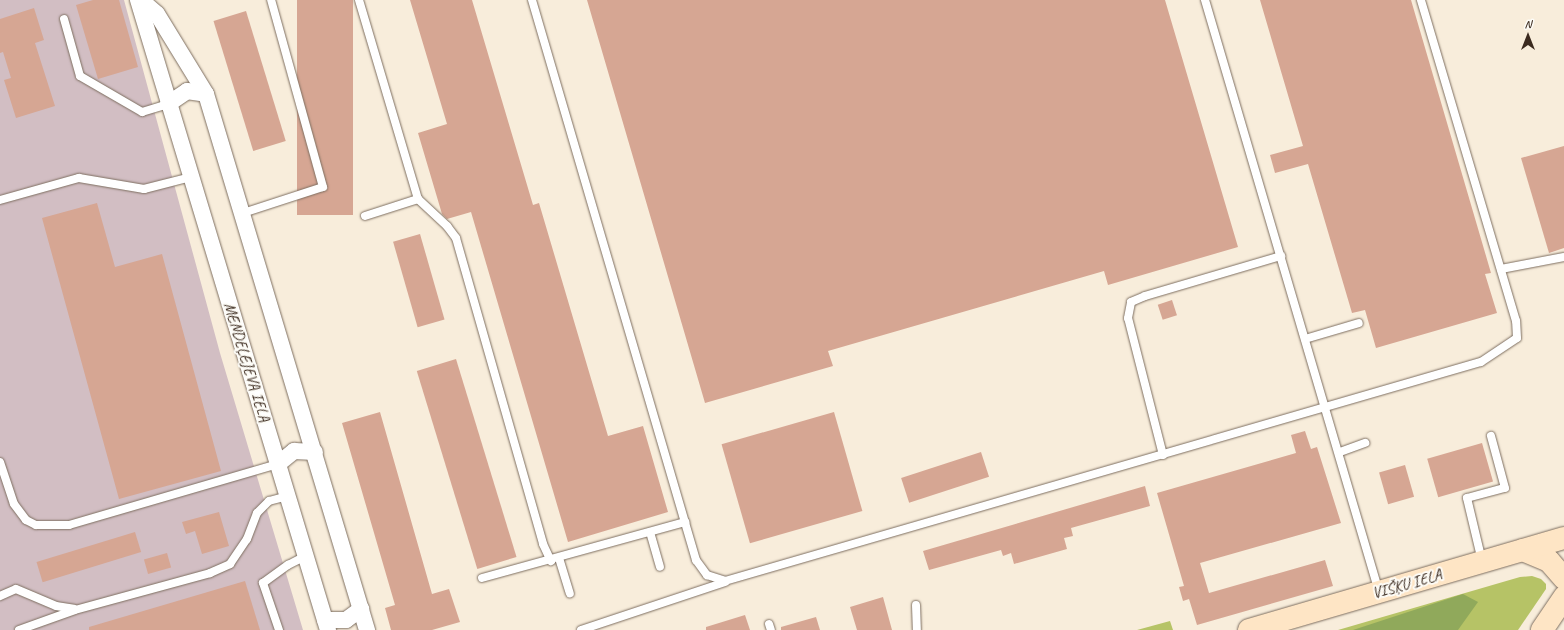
<!DOCTYPE html>
<html>
<head>
<meta charset="utf-8">
<style>
  body { margin:0 }
  #map { position:relative; width:1564px; height:630px; overflow:hidden; background:#f8eddb; font-family:Caveat,sans-serif }
  div>[style] { position:absolute }
  .industrial>* { inset:0; background:#d2bec3 }
  .green>* { inset:0; background:#b6c366 }
  .forest>* { inset:0; background:#90a95b }
  .building>* { inset:0; background:#d6a693; transform-origin:0 0 }
  .roads { filter:drop-shadow(0 0 1px #7d6e60) drop-shadow(0 0 1px #7d6e60) }
  .lane>* { height:8px; margin:-4px; padding:0 4px; transform-origin:4px; border-radius:4px; background:#fff }
  .street>* { height:16px; margin:-8px; padding:0 8px; transform-origin:8px; border-radius:8px; background:#fff }
  .secondary>* { height:22px; margin:-11px; padding:0 11px; transform-origin:11px; border-radius:11px; background:#fee5c5 }
  span { translate:-50% -50%; white-space:nowrap; text-align:center; line-height:1.15; -webkit-text-stroke:4px #fdfcf7; paint-order:stroke }
  .street-label { font-size:16px; color:#3b2a1e }
  .north { position:absolute; left:1508px; top:16px; width:40px; height:40px; -webkit-text-stroke:3px #fdfcf7; paint-order:stroke; rotate:0deg; font-size:11px; font-weight:700; line-height:16px; text-align:center; color:#3b2a1e }
  .north::after { content:''; display:block; margin:auto; width:14px; height:18px; background:#3b2a1e; clip-path:polygon(50% 0,100% 100%,50% 72%,0 100%) }
</style>
</head>
<body>
<div id="map">
  <div class="industrial">
    <i style="clip-path:polygon(0 0,124px 0,220px 353px,303px 630px,0 630px)"></i>
  </div>
  <div class="green">
    <i style="clip-path:polygon(1532px 576px,1541px 579px,1546px 584px,1546px 589px,1518px 630px,1338px 630px,1520px 577px)"></i>
    <i style="clip-path:polygon(1170px 621px,1173px 630px,1137px 630px)"></i>
  </div>
  <div class="forest">
    <i style="clip-path:polygon(1463px 594px,1478px 602px,1458px 630px,1353px 630px)"></i>
  </div>
  <div class="building">
    <i style="clip-path:polygon(93px 0,119px 0,138px 67px,98px 79px,76px 5px)"></i>
    <i style="left:297px;top:0;width:56px;height:215px"></i>
    <i style="clip-path:polygon(410px 0,472px 0,533px 205px,539px 203px,608px 436px,643px 426px,668px 512px,568px 542px,471px 212px,447px 219px,442px 214px,418px 133px,447px 124px)"></i>
    <i style="clip-path:polygon(587px 0,1165px 0,1238px 247px,1108px 285px,1104px 271px,828px 351px,833px 366px,705px 403px)"></i>
    <i style="clip-path:polygon(1260px 0,1411px 0,1491px 273px,1485px 274px,1497px 313px,1376px 348px,1365px 310px,1352px 313px,1308px 164px,1275px 173px,1270px 155px,1303px 146px)"></i>
    <i style="clip-path:polygon(34px 8px,44px 40px,35px 43px,55px 106px,16px 118px,4px 80px,11px 78px,3px 52px,0 53px,0 19px)"></i>
    <i style="left:246px;top:11px;width:136px;height:34px;rotate:73deg"></i>
    <i style="clip-path:polygon(1564px 146px,1564px 248px,1549px 253px,1521px 158px)"></i>
    <i style="clip-path:polygon(97px 203px,115px 267px,162px 254px,221px 471px,119px 499px,42px 218px)"></i>
    <i style="left:420px;top:234px;width:89px;height:28px;rotate:74deg"></i>
    <i style="left:1172px;top:300px;width:16px;height:15px;rotate:72deg"></i>
    <i style="left:456px;top:359px;width:207px;height:41px;rotate:73deg"></i>
    <i style="clip-path:polygon(380px 412px,432px 594px,449px 589px,460px 622px,432px 630px,391px 630px,385px 608px,395px 605px,342px 423px)"></i>
    <i style="left:834px;top:412px;width:103px;height:117px;rotate:74deg"></i>
    <i style="clip-path:polygon(1305px 431px,1311px 449px,1317px 447px,1341px 523px,1200px 563px,1209px 593px,1325px 560px,1333px 586px,1197px 625px,1189px 599px,1183px 601px,1179px 587px,1184px 586px,1157px 493px,1296px 453px,1291px 435px)"></i>
    <i style="left:1482px;top:443px;width:40px;height:57px;rotate:74deg"></i>
    <i style="left:981px;top:452px;width:26px;height:84px;rotate:72deg"></i>
    <i style="left:1405px;top:465px;width:33px;height:27px;rotate:74deg"></i>
    <i style="clip-path:polygon(1145px 486px,1150px 506px,1071px 528px,1073px 536px,1064px 538px,1067px 549px,1014px 564px,1011px 553px,1003px 556px,1001px 550px,929px 570px,923px 551px)"></i>
    <i style="clip-path:polygon(219px 512px,229px 546px,202px 554px,195px 531px,186px 534px,182px 522px)"></i>
    <i style="left:135px;top:532px;width:21px;height:103px;rotate:73deg"></i>
    <i style="left:167px;top:553px;width:15px;height:24px;rotate:74deg"></i>
    <i style="clip-path:polygon(245px 581px,260px 630px,89px 630px,89px 627px)"></i>
    <i style="clip-path:polygon(883px 597px,892px 630px,857px 630px,850px 607px)"></i>
    <i style="clip-path:polygon(745px 615px,750px 630px,706px 630px,706px 627px)"></i>
    <i style="clip-path:polygon(816px 617px,820px 630px,781px 630px,781px 627px)"></i>
  </div>
  <div class="roads">
    <div class="lane">
      <i style="left:359px;top:0;width:208px;rotate:73.5deg"></i>
      <i style="left:418px;top:199px;width:40px;rotate:43deg"></i>
      <i style="left:447px;top:226px;width:15px;rotate:53deg"></i>
      <i style="left:456px;top:238px;width:318px;rotate:74.1deg"></i>
      <i style="left:543px;top:544px;width:19px;rotate:65deg"></i>
      <i style="left:532px;top:0;width:584px;rotate:73.68deg"></i>
      <i style="left:696px;top:560px;width:19px;rotate:54deg"></i>
      <i style="left:707px;top:575px;width:19px;rotate:18deg"></i>
      <i style="left:725px;top:581px;width:787px;rotate:-16.16deg"></i>
      <i style="left:1481px;top:362px;width:43px;rotate:-33.7deg"></i>
      <i style="left:1517px;top:338px;width:17px;rotate:-93deg"></i>
      <i style="left:1516px;top:321px;width:335px;rotate:-106.5deg"></i>
      <i style="left:1205px;top:0;width:617px;rotate:73.62deg"></i>
      <i style="left:64px;top:19px;width:59px;rotate:74.3deg"></i>
      <i style="left:80px;top:76px;width:72px;rotate:30.1deg"></i>
      <i style="left:142px;top:112px;width:27px;rotate:-17deg"></i>
      <i style="left:0;top:200px;width:82px;rotate:-15.6deg"></i>
      <i style="left:79px;top:178px;width:66px;rotate:9.6deg"></i>
      <i style="left:144px;top:189px;width:49px;rotate:-14.3deg"></i>
      <i style="left:243px;top:213px;width:84px;rotate:-18deg"></i>
      <i style="left:323px;top:187px;width:194px;rotate:-105.5deg"></i>
      <i style="left:365px;top:216px;width:56px;rotate:-17.8deg"></i>
      <i style="left:1501px;top:269px;width:64px;rotate:-10.8deg"></i>
      <i style="left:1305px;top:339px;width:56px;rotate:-16.5deg"></i>
      <i style="left:1340px;top:452px;width:27px;rotate:-20deg"></i>
      <i style="left:1163px;top:455px;width:141px;rotate:-104.3deg"></i>
      <i style="left:1128px;top:318px;width:16px;rotate:-79deg"></i>
      <i style="left:1131px;top:302px;width:15px;rotate:-23deg"></i>
      <i style="left:1145px;top:296px;width:142px;rotate:-16.4deg"></i>
      <i style="left:0;top:462px;width:44px;rotate:71.6deg"></i>
      <i style="left:14px;top:504px;width:20px;rotate:53deg"></i>
      <i style="left:26px;top:520px;width:11px;rotate:27deg"></i>
      <i style="left:36px;top:525px;width:33px"></i>
      <i style="left:69px;top:525px;width:218px;rotate:-16.3deg"></i>
      <i style="left:650px;top:532px;width:36px;rotate:74deg"></i>
      <i style="left:559px;top:558px;width:37px;rotate:73deg"></i>
      <i style="left:1482px;top:561px;width:65px;rotate:-103.4deg"></i>
      <i style="left:1467px;top:498px;width:39px;rotate:-15deg"></i>
      <i style="left:1505px;top:488px;width:54px;rotate:-105.1deg"></i>
      <i style="left:482px;top:578px;width:211px;rotate:-15.4deg"></i>
      <i style="left:0;top:596px;width:17px;rotate:-24deg"></i>
      <i style="left:16px;top:589px;width:43px;rotate:23deg"></i>
      <i style="left:56px;top:606px;width:18px;rotate:9deg"></i>
      <i style="left:916px;top:605px;width:25px;rotate:88deg"></i>
      <i style="left:769px;top:624px;width:6px;rotate:72deg"></i>
      <i style="left:19px;top:630px;width:59px;rotate:-19.7deg"></i>
      <i style="left:75px;top:610px;width:140px;rotate:-15.3deg"></i>
      <i style="left:210px;top:573px;width:22px;rotate:-24deg"></i>
      <i style="left:230px;top:564px;width:30px;rotate:-56deg"></i>
      <i style="left:247px;top:539px;width:28px;rotate:-69deg"></i>
      <i style="left:257px;top:513px;width:17px;rotate:-45deg"></i>
      <i style="left:269px;top:501px;width:20px;rotate:-15deg"></i>
      <i style="left:279px;top:630px;width:50px;rotate:-108.8deg"></i>
      <i style="left:263px;top:583px;width:31px;rotate:-36deg"></i>
      <i style="left:288px;top:565px;width:20px;rotate:-27deg"></i>
      <i style="left:581px;top:630px;width:152px;rotate:-18.4deg"></i>
    </div>
    <div class="street">
      <i style="left:138px;top:0;width:658px;rotate:73.22deg"></i>
      <i style="left:141px;top:0;width:21px;rotate:41deg"></i>
      <i style="left:157px;top:14px;width:94px;rotate:58.5deg"></i>
      <i style="left:206px;top:94px;width:560px;rotate:73.28deg"></i>
      <i style="left:168px;top:104px;width:23px;rotate:-34deg"></i>
      <i style="left:187px;top:91px;width:19px;rotate:9deg"></i>
      <i style="left:278px;top:464px;width:21px;rotate:-39deg"></i>
      <i style="left:294px;top:451px;width:21px;rotate:3deg"></i>
      <i style="left:325px;top:620px;width:21px"></i>
      <i style="left:346px;top:620px;width:19px;rotate:-36deg"></i>
    </div>
    <div class="secondary">
      <i style="left:1523px;top:550px;width:28px;rotate:23deg"></i>
      <i style="left:1549px;top:561px;width:23px;rotate:49deg"></i>
      <i style="left:1249px;top:630px;width:328px;rotate:-16.3deg"></i>
      <i style="left:1542px;top:630px;width:40px;rotate:-56deg"></i>
    </div>
  </div>
  <div class="street-label">
    <span style="left:247px;top:362px;rotate:73deg">MENDEĻEJEVA IELA</span>
    <span style="left:1407px;top:584px;rotate:-16deg">VIŠĶU IELA</span>
  </div>
  <div class="north">N</div>
</div>
</body>
</html>
